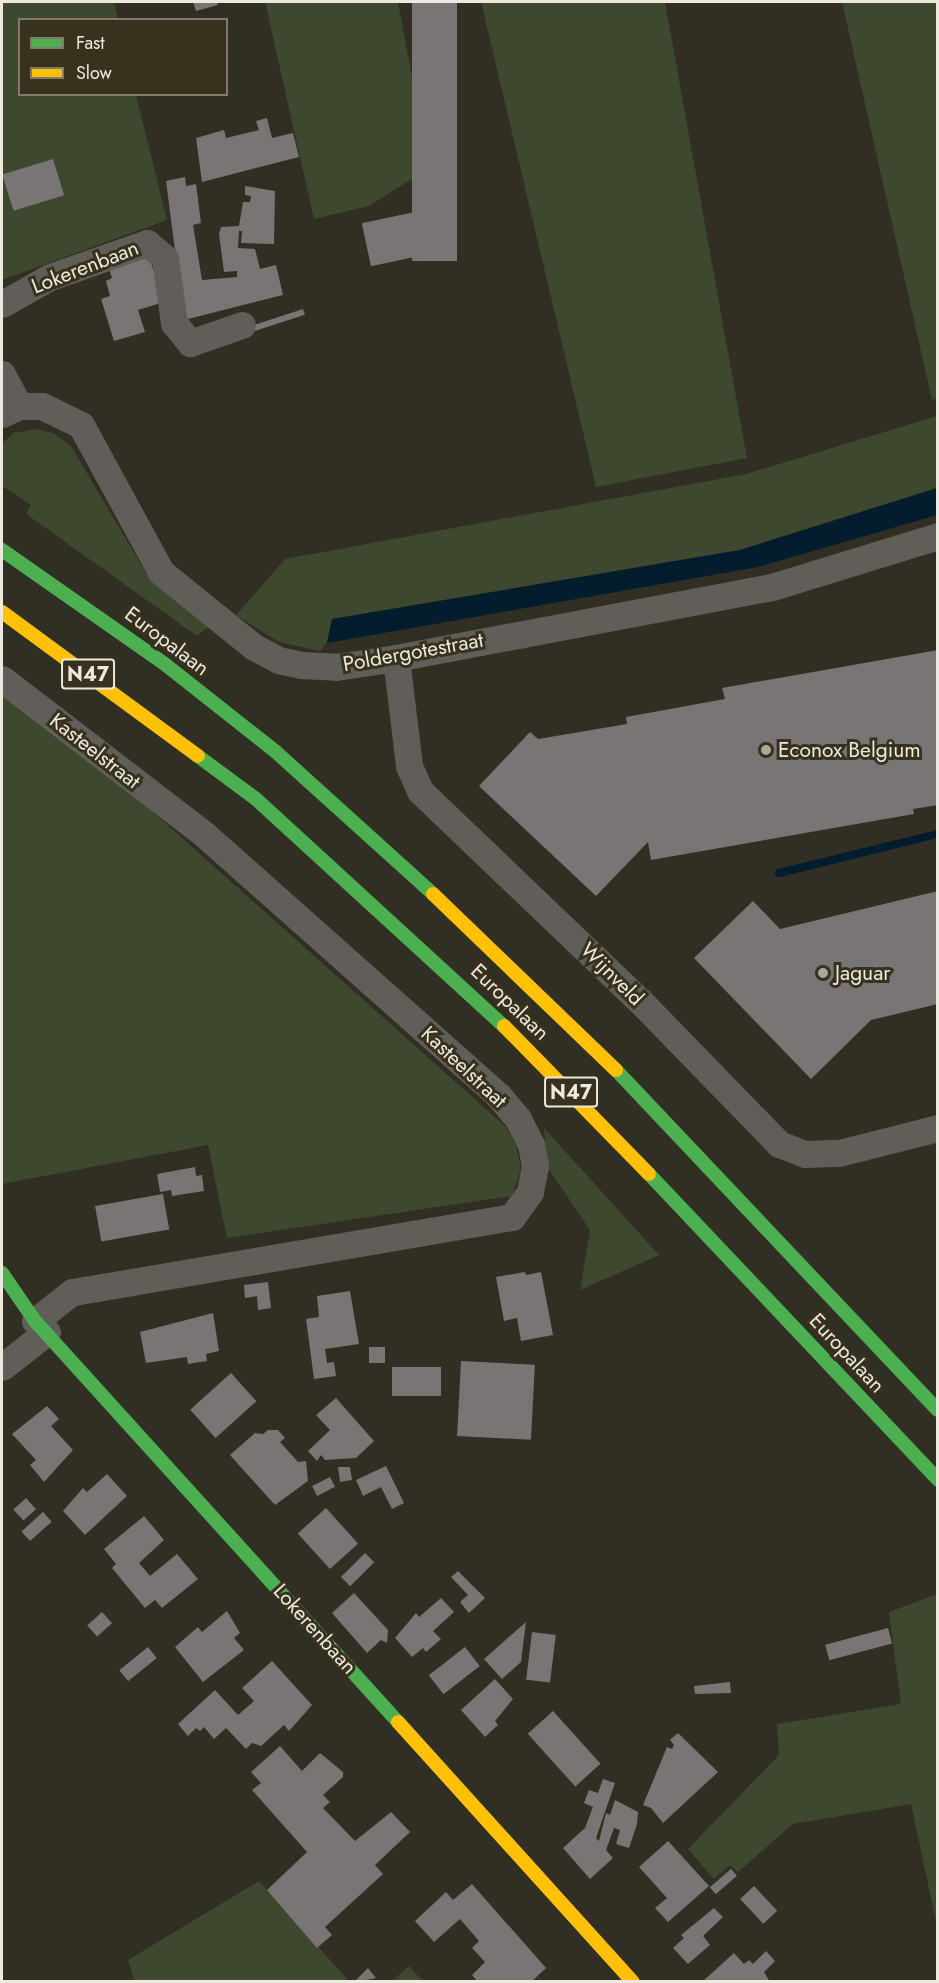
<!DOCTYPE html>
<html>
<head>
<meta charset="utf-8">
<style>
  body { margin:0 }
  #map { position:relative; width:939px; height:1983px; overflow:hidden; background:#312e23; font-family:Jost,sans-serif }
  div>[style] { position:absolute }
  .green>* { inset:0; background:#3e482e }
  .water>* { inset:0; background:#041d2e }
  .stream>* { height:8px; margin:-4px; padding:0 4px; transform-origin:4px; border-radius:4px; background:#041d2e }
  .building>* { inset:0; background:#787574; transform-origin:0 0 }
  .street>* { height:27px; margin:-13.5px; padding:0 13.5px; transform-origin:13.5px; border-radius:13.5px; background:#615e5a }
  .fast>* { height:14px; margin:-7px; padding:0 7px; transform-origin:7px; border-radius:7px; background:#4caf50 }
  .slow>* { height:14px; margin:-7px; padding:0 7px; transform-origin:7px; border-radius:7px; background:#ffc107 }
  .dots>* { width:16px; height:16px; translate:-50% -50%; box-sizing:border-box; border:3px solid #37311d; border-radius:50% }
  span { translate:-50% -50%; white-space:nowrap; text-align:center; line-height:1.15; -webkit-text-stroke:6px #37311d; paint-order:stroke }
  .shield-label span { padding:2px 4px; background:#37311d; border:2px solid; border-radius:4px; -webkit-text-stroke-width:0 }
  .shield-label { font-size:20px; color:#eee9dd; font-weight:700 }
  .street-label { font-size:21px; color:#eee9dd }
  .poi-label { font-size:21px; color:#eee9dd }
  .left { translate:0 -50%; text-align:left }
  .frame { position:absolute; inset:0; border:3px solid #eee9dd; pointer-events:none }
  .legend { position:absolute; left:18px; top:18px; width:210px; height:78px; box-sizing:border-box; background:#37311d; border:2px solid #807b6a; margin:0; padding:8px 10px; list-style:none; font-size:18px; color:#eee9dd }
  .legend li { display:flex; align-items:center; gap:12px; height:30px }
  .legend b { width:30px; border:2px solid #807b6a }
</style>
</head>
<body>
<div id="map">
  <div class="green">
    <i style="clip-path:polygon(2px 2px,114px 2px,118px 19px,20px 20px,20px 94px,136px 95px,167px 220px,2px 280px)"></i>
    <i style="clip-path:polygon(265px 2px,398px 2px,429px 168px,369px 206px,314px 219px)"></i>
    <i style="clip-path:polygon(481px 2px,665px 2px,747px 458px,596px 487px)"></i>
    <i style="clip-path:polygon(842px 2px,937px 2px,938px 398px,932px 400px)"></i>
    <i style="clip-path:polygon(937px 416px,937px 488px,740px 550px,332px 619px,327px 643px,320px 651px,279px 642px,236px 615px,285px 559px,746px 474px)"></i>
    <i style="clip-path:polygon(34px 429px,53px 433px,71px 446px,146px 573px,208px 627px,197px 636px,26px 514px,31px 505px,2px 486px,2px 443px,14px 433px)"></i>
    <i style="clip-path:polygon(2px 694px,117px 780px,506px 1127px,516px 1145px,521px 1169px,512px 1196px,227px 1238px,208px 1145px,2px 1184px)"></i>
    <i style="clip-path:polygon(544px 1128px,659px 1255px,580px 1290px,590px 1230px,546px 1165px)"></i>
    <i style="clip-path:polygon(937px 1594px,937px 1926px,911px 1804px,793px 1824px,738px 1872px,730px 1865px,714px 1879px,688px 1849px,779px 1755px,777px 1724px,901px 1704px,889px 1612px)"></i>
    <i style="clip-path:polygon(259px 1881px,349px 1981px,134px 1981px,128px 1960px)"></i>
    <i style="clip-path:polygon(409px 1966px,423px 1981px,392px 1981px)"></i>
  </div>
  <div class="water">
    <i style="clip-path:polygon(937px 488px,937px 515px,758px 567px,327px 643px,332px 619px,740px 550px)"></i>
  </div>
  <div class="stream">
    <i style="left:779px;top:873px;width:164px;rotate:-13.8deg"></i>
  </div>
  <div class="building">
    <i style="clip-path:polygon(193px 2px,217px 2px,218px 5px,196px 11px)"></i>
    <i style="left:412px;top:2px;width:45px;height:259px"></i>
    <i style="clip-path:polygon(267px 118px,272px 138px,293px 133px,299px 157px,202px 182px,196px 138px,224px 130px,226px 138px,259px 130px,256px 121px)"></i>
    <i style="left:53px;top:159px;width:38px;height:53px;rotate:73deg"></i>
    <i style="clip-path:polygon(185px 177px,186px 186px,196px 184px,201px 223px,193px 225px,202px 280px,237px 277px,237px 271px,224px 272px,219px 234px,221px 227px,239px 226px,243px 202px,250px 202px,251px 196px,245px 195px,245px 186px,275px 191px,274px 244px,241px 243px,242px 231px,239px 231px,238px 248px,255px 249px,260px 269px,276px 265px,283px 295px,184px 320px,166px 181px)"></i>
    <i style="left:443px;top:206px;width:44px;height:83px;rotate:78deg"></i>
    <i style="clip-path:polygon(149px 257px,164px 302px,138px 310px,145px 332px,114px 341px,101px 299px,110px 296px,106px 281px,112px 278px,108px 266px,85px 269px)"></i>
    <i style="left:303px;top:309px;width:6px;height:56px;rotate:72deg"></i>
    <i style="clip-path:polygon(938px 650px,938px 805px,913px 809px,914px 814px,651px 860px,648px 842px,596px 896px,479px 786px,530px 732px,538px 739px,627px 724px,626px 717px,725px 699px,722px 688px)"></i>
    <i style="clip-path:polygon(938px 891px,938px 1004px,871px 1020px,811px 1079px,694px 958px,753px 901px,780px 929px)"></i>
    <i style="clip-path:polygon(195px 1167px,196px 1176px,202px 1175px,204px 1191px,172px 1196px,171px 1190px,160px 1192px,157px 1174px)"></i>
    <i style="left:163px;top:1194px;width:36px;height:69px;rotate:80deg"></i>
    <i style="clip-path:polygon(525px 1272px,526px 1275px,541px 1272px,553px 1335px,521px 1341px,517px 1318px,504px 1321px,496px 1277px)"></i>
    <i style="clip-path:polygon(268px 1282px,271px 1308px,258px 1310px,257px 1296px,245px 1298px,244px 1285px)"></i>
    <i style="clip-path:polygon(350px 1291px,359px 1344px,325px 1349px,327px 1363px,334px 1362px,336px 1376px,314px 1379px,306px 1319px,319px 1317px,317px 1296px)"></i>
    <i style="clip-path:polygon(213px 1313px,219px 1351px,206px 1354px,207px 1361px,188px 1364px,187px 1357px,146px 1363px,140px 1332px)"></i>
    <i style="left:369px;top:1347px;width:16px;height:16px"></i>
    <i style="left:461px;top:1361px;width:74px;height:75px;rotate:3deg"></i>
    <i style="left:392px;top:1367px;width:49px;height:29px"></i>
    <i style="left:231px;top:1373px;width:38px;height:55px;rotate:48deg"></i>
    <i style="clip-path:polygon(336px 1398px,374px 1441px,356px 1458px,325px 1460px,321px 1455px,317px 1461px,308px 1451px,330px 1430px,316px 1415px)"></i>
    <i style="clip-path:polygon(47px 1406px,59px 1419px,51px 1426px,73px 1450px,44px 1482px,30px 1465px,36px 1460px,12px 1434px)"></i>
    <i style="clip-path:polygon(268px 1430px,278px 1430px,285px 1438px,280px 1442px,298px 1462px,306px 1461px,308px 1481px,275px 1505px,230px 1455px,255px 1433px,263px 1434px)"></i>
    <i style="clip-path:polygon(386px 1466px,404px 1503px,392px 1509px,381px 1487px,363px 1496px,356px 1480px)"></i>
    <i style="clip-path:polygon(338px 1467px,350px 1467px,352px 1480px,340px 1482px)"></i>
    <i style="clip-path:polygon(107px 1474px,127px 1496px,85px 1535px,63px 1511px,83px 1488px,87px 1492px)"></i>
    <i style="left:330px;top:1477px;width:11px;height:20px;rotate:63deg"></i>
    <i style="left:26px;top:1498px;width:15px;height:17px;rotate:48deg"></i>
    <i style="left:326px;top:1508px;width:48px;height:38px;rotate:48deg"></i>
    <i style="left:43px;top:1512px;width:13px;height:29px;rotate:48deg"></i>
    <i style="clip-path:polygon(144px 1516px,164px 1540px,139px 1563px,145px 1570px,150px 1576px,177px 1554px,198px 1579px,162px 1608px,155px 1600px,145px 1608px,112px 1568px,116px 1564px,104px 1549px)"></i>
    <i style="left:365px;top:1553px;width:13px;height:34px;rotate:45deg"></i>
    <i style="clip-path:polygon(458px 1571px,485px 1598px,469px 1613px,460px 1602px,468px 1595px,451px 1577px)"></i>
    <i style="clip-path:polygon(354px 1593px,388px 1630px,387px 1643px,381px 1640px,367px 1653px,332px 1613px)"></i>
    <i style="clip-path:polygon(441px 1598px,454px 1612px,433px 1631px,441px 1639px,426px 1652px,423px 1648px,412px 1657px,395px 1638px,416px 1613px,419px 1617px)"></i>
    <i style="clip-path:polygon(227px 1611px,240px 1633px,234px 1638px,244px 1650px,203px 1682px,175px 1647px,198px 1627px,202px 1632px)"></i>
    <i style="left:102px;top:1612px;width:15px;height:20px;rotate:48deg"></i>
    <i style="clip-path:polygon(526px 1622px,521px 1662px,502px 1679px,484px 1659px)"></i>
    <i style="left:888px;top:1628px;width:16px;height:65px;rotate:75deg"></i>
    <i style="left:532px;top:1632px;width:24px;height:48px;rotate:7deg"></i>
    <i style="left:148px;top:1647px;width:14px;height:37px;rotate:51deg"></i>
    <i style="left:465px;top:1647px;width:24px;height:46px;rotate:52deg"></i>
    <i style="clip-path:polygon(272px 1661px,312px 1705px,289px 1731px,284px 1725px,261px 1746px,252px 1743px,246px 1749px,226px 1728px,214px 1739px,204px 1727px,200px 1731px,196px 1728px,188px 1736px,178px 1724px,215px 1690px,238px 1715px,254px 1701px,242px 1688px)"></i>
    <i style="clip-path:polygon(495px 1679px,513px 1699px,495px 1721px,498px 1725px,485px 1737px,461px 1710px)"></i>
    <i style="clip-path:polygon(730px 1682px,731px 1693px,695px 1694px,694px 1686px)"></i>
    <i style="left:553px;top:1711px;width:71px;height:34px;rotate:48deg"></i>
    <i style="clip-path:polygon(678px 1733px,718px 1772px,663px 1823px,651px 1808px,643px 1805px,667px 1747px,672px 1749px,674px 1745px,670px 1740px)"></i>
    <i style="clip-path:polygon(280px 1746px,302px 1771px,320px 1753px,343px 1772px,343px 1777px,323px 1795px,330px 1802px,323px 1808px,355px 1841px,391px 1812px,410px 1832px,375px 1865px,383px 1874px,325px 1927px,332px 1935px,317px 1948px,267px 1890px,307px 1852px,252px 1790px,261px 1783px,251px 1772px)"></i>
    <i style="clip-path:polygon(603px 1779px,615px 1783px,596px 1838px,599px 1841px,606px 1813px,610px 1815px,615px 1800px,638px 1812px,637px 1824px,629px 1848px,616px 1844px,620px 1830px,614px 1828px,606px 1850px,613px 1858px,590px 1879px,563px 1848px,585px 1828px,593px 1807px,584px 1803px,589px 1790px,598px 1793px)"></i>
    <i style="clip-path:polygon(668px 1841px,709px 1886px,668px 1922px,655px 1908px,667px 1898px,639px 1867px)"></i>
    <i style="left:731px;top:1869px;width:9px;height:28px;rotate:49deg"></i>
    <i style="clip-path:polygon(472px 1884px,546px 1968px,531px 1982px,478px 1982px,472px 1975px,485px 1962px,472px 1948px,479px 1941px,460px 1919px,434px 1942px,415px 1921px,446px 1892px,453px 1900px)"></i>
    <i style="left:754px;top:1886px;width:34px;height:19px;rotate:47deg"></i>
    <i style="clip-path:polygon(714px 1908px,723px 1917px,703px 1936px,710px 1945px,688px 1964px,673px 1948px,684px 1938px,681px 1935px)"></i>
    <i style="clip-path:polygon(766px 1951px,775px 1961px,764px 1972px,770px 1982px,702px 1982px,734px 1953px,744px 1964px,749px 1960px,753px 1964px)"></i>
    <i style="clip-path:polygon(368px 1968px,376px 1978px,357px 1982px,356px 1980px)"></i>
  </div>
  <div class="street">
    <i style="left:2px;top:304px;width:55px;rotate:-29.4deg"></i>
    <i style="left:50px;top:277px;width:103px;rotate:-19.3deg"></i>
    <i style="left:147px;top:243px;width:23px;rotate:40deg"></i>
    <i style="left:165px;top:258px;width:66px;rotate:82.1deg"></i>
    <i style="left:174px;top:323px;width:26px;rotate:51deg"></i>
    <i style="left:190px;top:343px;width:55px;rotate:-19.1deg"></i>
    <i style="left:2px;top:374px;width:36px;rotate:62deg"></i>
    <i style="left:2px;top:414px;width:19px;rotate:-25deg"></i>
    <i style="left:19px;top:406px;width:23px"></i>
    <i style="left:42px;top:406px;width:43px;rotate:26deg"></i>
    <i style="left:81px;top:425px;width:167px;rotate:61.4deg"></i>
    <i style="left:161px;top:572px;width:119px;rotate:38.9deg"></i>
    <i style="left:254px;top:647px;width:27px;rotate:28deg"></i>
    <i style="left:278px;top:660px;width:24px;rotate:12deg"></i>
    <i style="left:301px;top:665px;width:35px;rotate:3deg"></i>
    <i style="left:336px;top:667px;width:61px;rotate:-8.5deg"></i>
    <i style="left:396px;top:658px;width:383px;rotate:-10.7deg"></i>
    <i style="left:772px;top:587px;width:174px;rotate:-17.1deg"></i>
    <i style="left:396px;top:658px;width:109px;rotate:83.1deg"></i>
    <i style="left:409px;top:766px;width:27px;rotate:66deg"></i>
    <i style="left:420px;top:791px;width:304px;rotate:43.7deg"></i>
    <i style="left:640px;top:1001px;width:199px;rotate:45.8deg"></i>
    <i style="left:779px;top:1144px;width:28px;rotate:21deg"></i>
    <i style="left:805px;top:1154px;width:34px;rotate:-2deg"></i>
    <i style="left:839px;top:1153px;width:102px;rotate:-14.2deg"></i>
    <i style="left:2px;top:679px;width:256px;rotate:37.5deg"></i>
    <i style="left:205px;top:835px;width:392px;rotate:41.6deg"></i>
    <i style="left:498px;top:1095px;width:31px;rotate:50deg"></i>
    <i style="left:518px;top:1119px;width:29px;rotate:63deg"></i>
    <i style="left:531px;top:1145px;width:21px;rotate:79deg"></i>
    <i style="left:535px;top:1166px;width:26px;rotate:101deg"></i>
    <i style="left:530px;top:1192px;width:31px;rotate:126deg"></i>
    <i style="left:512px;top:1217px;width:446px;rotate:170.3deg"></i>
    <i style="left:72px;top:1292px;width:47px;rotate:141.9deg"></i>
    <i style="left:2px;top:1367px;width:57px;rotate:-37.9deg"></i>
  </div>
  <div class="fast">
    <i style="left:2px;top:550px;width:200px;rotate:35deg"></i>
    <i style="left:166px;top:665px;width:140px;rotate:38.3deg"></i>
    <i style="left:276px;top:752px;width:212px;rotate:42.1deg"></i>
    <i style="left:198px;top:756px;width:72px;rotate:36.6deg"></i>
    <i style="left:256px;top:799px;width:336px;rotate:42.5deg"></i>
    <i style="left:616px;top:1070px;width:468px;rotate:46.6deg"></i>
    <i style="left:649px;top:1174px;width:421px;rotate:46.6deg"></i>
    <i style="left:2px;top:1273px;width:58px;rotate:55.5deg"></i>
    <i style="left:35px;top:1321px;width:541px;rotate:47.85deg"></i>
  </div>
  <div class="slow">
    <i style="left:2px;top:612px;width:243px;rotate:36.3deg"></i>
    <i style="left:433px;top:894px;width:254px;rotate:43.9deg"></i>
    <i style="left:504px;top:1026px;width:207px;rotate:45.6deg"></i>
    <i style="left:398px;top:1722px;width:350px;rotate:47.9deg"></i>
  </div>
  <div class="dots">
    <i style="left:766px;top:750px;background:#aca89c"></i>
    <i style="left:823px;top:973px;background:#aca89c"></i>
  </div>
  <div class="shield-label">
    <span style="left:88px;top:674px">N47</span>
    <span style="left:571px;top:1092px">N47</span>
  </div>
  <div class="street-label">
    <span style="left:85px;top:267px;rotate:-21deg">Lokerenbaan</span>
    <span style="left:167px;top:641px;rotate:37deg">Europalaan</span>
    <span style="left:413px;top:652px;rotate:-10deg">Poldergotestraat</span>
    <span style="left:95px;top:751px;rotate:38deg">Kasteelstraat</span>
    <span style="left:612px;top:974px;rotate:45deg">Wijnveld</span>
    <span style="left:510px;top:1002px;rotate:44deg">Europalaan</span>
    <span style="left:464px;top:1067px;rotate:43deg">Kasteelstraat</span>
    <span style="left:847px;top:1353px;rotate:47deg">Europalaan</span>
    <span style="left:315px;top:1629px;rotate:48deg">Lokerenbaan</span>
  </div>
  <div class="poi-label">
    <span class="left" style="left:778px;top:750px">Econox Belgium</span>
    <span class="left" style="left:835px;top:973px">Jaguar</span>
  </div>
  <div class="frame"></div>
  <ul class="legend">
  <li><b style="height:8px;background:#4caf50"></b>Fast</li>
  <li><b style="height:8px;background:#ffc107"></b>Slow</li>
  </ul>
</div>
</body>
</html>
